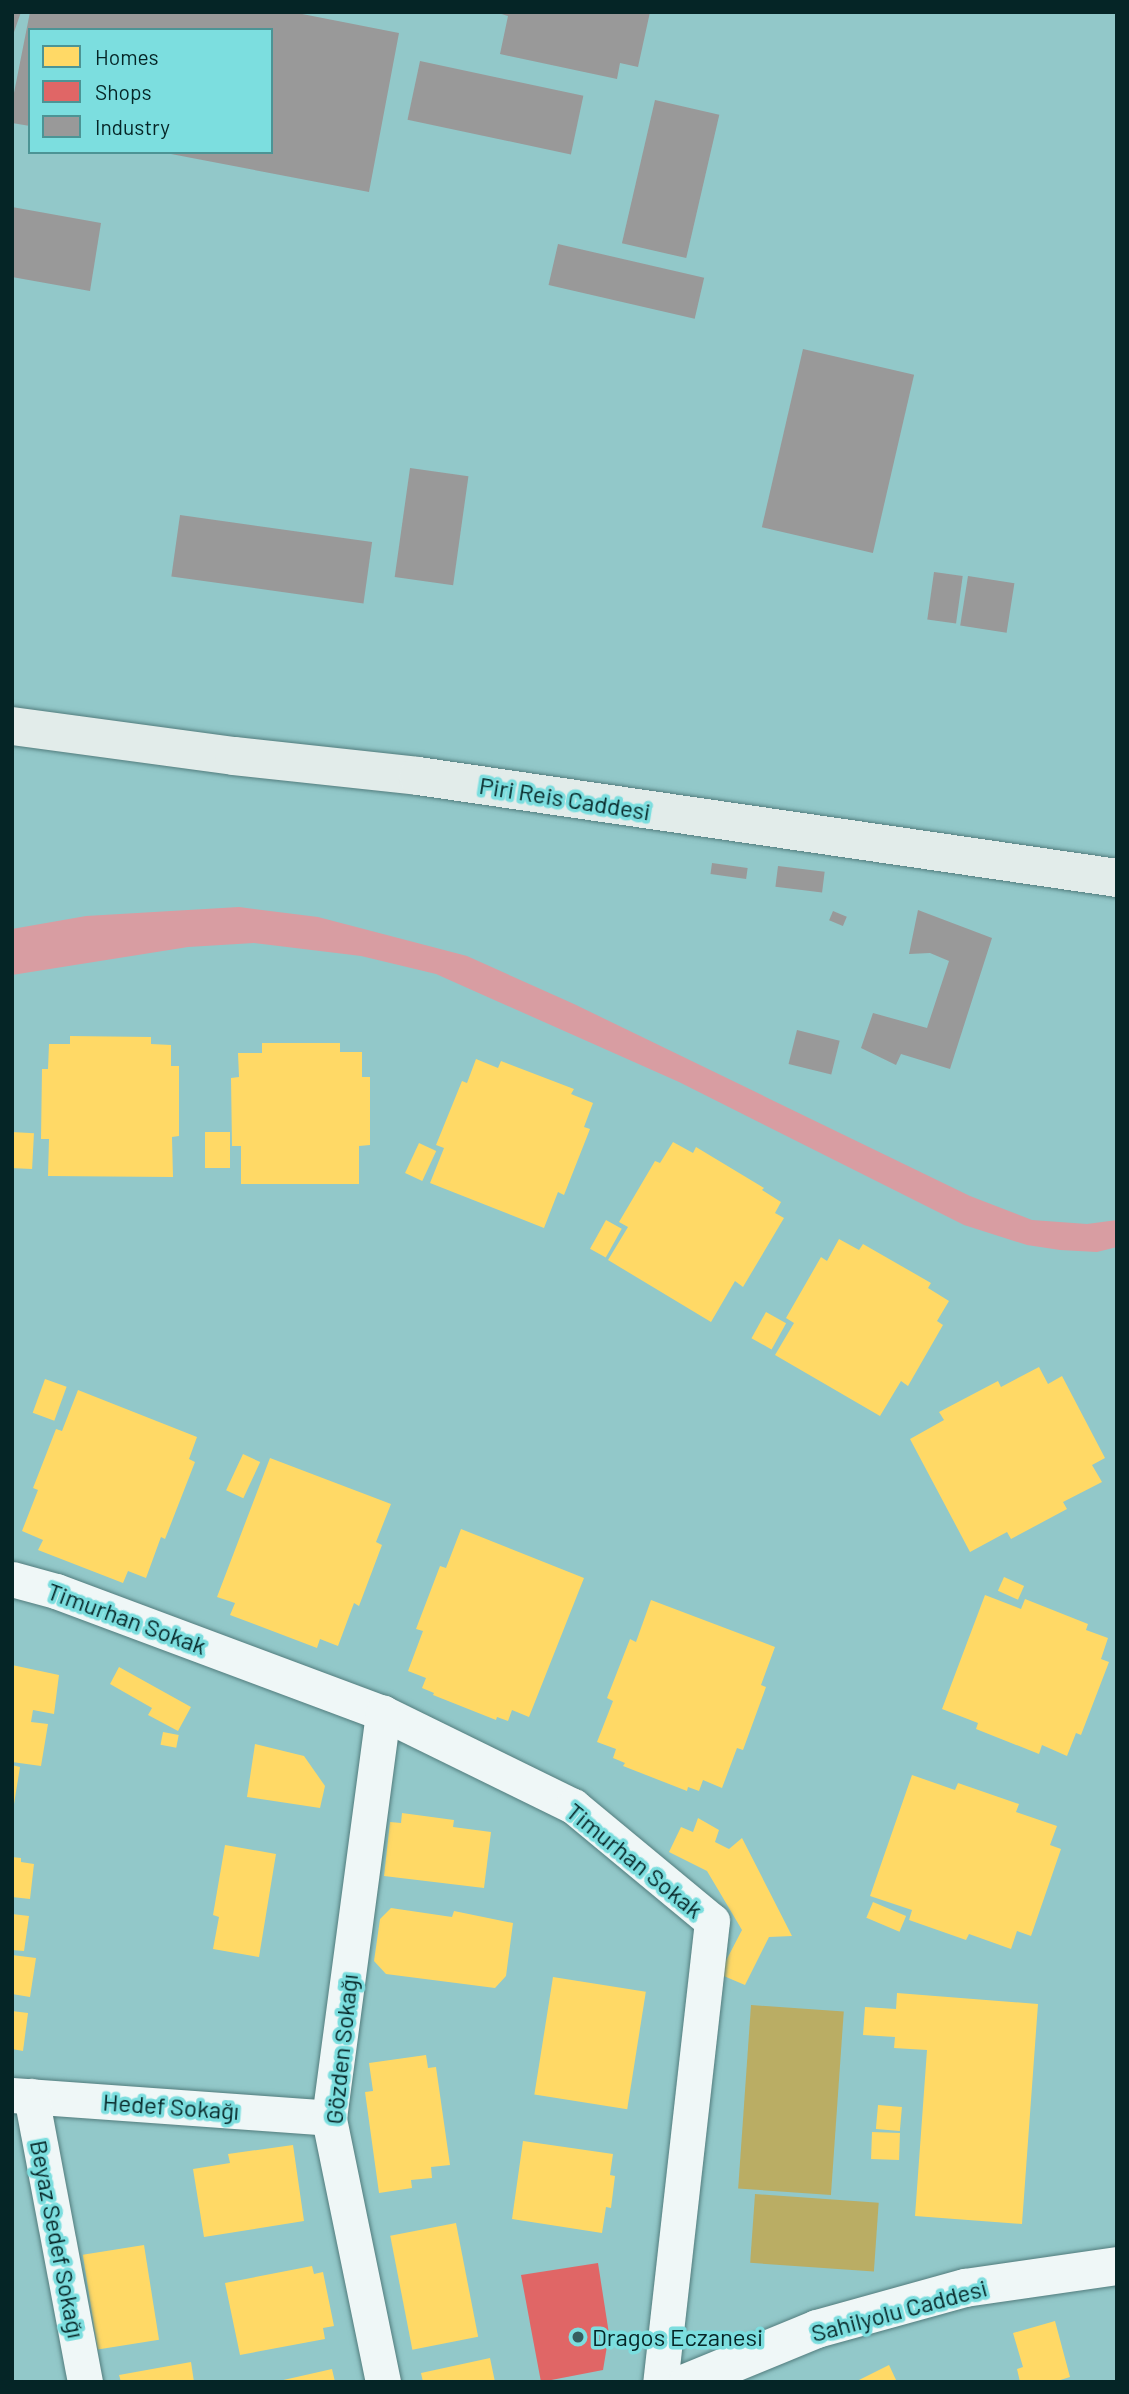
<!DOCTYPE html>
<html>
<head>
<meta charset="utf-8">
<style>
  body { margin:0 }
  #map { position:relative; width:1129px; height:2394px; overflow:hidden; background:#92c8c9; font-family:Barlow,sans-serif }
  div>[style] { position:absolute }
  .green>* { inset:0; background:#baad64; transform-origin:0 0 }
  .water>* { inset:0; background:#d89da2 }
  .homes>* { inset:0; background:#ffd966; transform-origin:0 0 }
  .shops>* { inset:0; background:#e06666 }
  .industry>* { inset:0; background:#999; transform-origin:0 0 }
  .roads { filter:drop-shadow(0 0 2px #527c7d) drop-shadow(0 0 2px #527c7d) }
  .minor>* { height:35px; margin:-17.5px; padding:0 17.5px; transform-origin:17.5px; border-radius:17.5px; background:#eff7f7 }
  .tertiary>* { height:38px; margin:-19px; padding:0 19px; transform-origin:19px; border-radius:19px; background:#eff7f7 }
  .secondary>* { height:38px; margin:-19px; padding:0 19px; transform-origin:19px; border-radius:19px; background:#e2ecea }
  .dots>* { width:19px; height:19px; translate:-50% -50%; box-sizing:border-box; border:4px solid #7cdedf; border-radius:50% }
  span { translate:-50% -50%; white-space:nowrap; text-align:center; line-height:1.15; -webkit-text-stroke:7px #7cdedf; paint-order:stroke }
  .street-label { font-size:24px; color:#052526 }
  .poi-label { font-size:24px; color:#052526 }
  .left { translate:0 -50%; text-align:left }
  .frame { position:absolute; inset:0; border:14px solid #052526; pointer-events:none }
  .legend { position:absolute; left:28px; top:28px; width:245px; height:126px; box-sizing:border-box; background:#7cdedf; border:2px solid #4c9495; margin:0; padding:9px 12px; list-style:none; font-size:21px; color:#052526 }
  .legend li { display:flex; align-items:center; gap:14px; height:35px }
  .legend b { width:35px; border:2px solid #4c9495 }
</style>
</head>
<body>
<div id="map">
  <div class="green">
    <i style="left:751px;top:2005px;width:93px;height:184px;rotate:4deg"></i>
    <i style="left:755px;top:2194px;width:124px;height:69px;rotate:4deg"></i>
  </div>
  <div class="water">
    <i style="clip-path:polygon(239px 907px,318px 917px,467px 956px,574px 1004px,970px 1196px,1032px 1220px,1087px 1224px,1117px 1220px,1117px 1247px,1097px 1252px,1060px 1250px,1027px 1245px,964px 1225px,679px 1082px,436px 974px,361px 956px,254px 943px,188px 947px,12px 975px,12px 929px,86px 916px)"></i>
  </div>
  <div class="homes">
    <i style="clip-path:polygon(70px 1036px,151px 1037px,151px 1044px,171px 1045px,171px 1066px,179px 1066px,179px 1136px,172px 1137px,173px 1177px,48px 1176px,49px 1139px,41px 1139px,42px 1069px,48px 1069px,49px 1044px,70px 1044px)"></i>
    <i style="clip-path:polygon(262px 1043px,340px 1043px,340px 1052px,362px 1052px,362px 1077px,370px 1077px,370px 1145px,359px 1146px,359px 1184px,241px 1184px,241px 1146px,232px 1146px,231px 1078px,239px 1077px,238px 1053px,262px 1053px)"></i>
    <i style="clip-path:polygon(476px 1059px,498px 1068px,501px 1061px,574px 1089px,571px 1094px,593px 1103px,584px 1127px,590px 1129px,564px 1195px,558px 1192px,544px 1228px,430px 1183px,444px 1148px,436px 1145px,462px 1081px,467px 1083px)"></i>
    <i style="left:12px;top:1132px;width:22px;height:36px;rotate:3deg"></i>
    <i style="left:205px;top:1132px;width:25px;height:36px"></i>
    <i style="clip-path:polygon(673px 1142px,693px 1153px,696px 1147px,764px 1188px,762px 1190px,781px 1202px,775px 1213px,784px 1218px,743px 1287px,735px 1281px,711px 1322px,608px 1260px,628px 1227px,619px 1222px,655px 1161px,660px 1163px)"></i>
    <i style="left:419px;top:1143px;width:19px;height:33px;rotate:25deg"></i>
    <i style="left:606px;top:1220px;width:18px;height:33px;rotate:29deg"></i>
    <i style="clip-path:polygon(839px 1239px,859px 1250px,863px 1244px,931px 1283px,928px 1288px,949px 1301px,937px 1321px,943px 1325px,908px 1386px,901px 1381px,880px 1416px,775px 1355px,794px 1323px,786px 1318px,821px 1257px,827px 1261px)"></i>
    <i style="left:766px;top:1312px;width:23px;height:30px;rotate:29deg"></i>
    <i style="clip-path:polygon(1039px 1367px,1048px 1384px,1062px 1376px,1105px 1458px,1092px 1465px,1102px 1482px,1063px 1502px,1067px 1509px,1011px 1539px,1007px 1532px,970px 1552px,910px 1439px,944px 1420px,939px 1412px,998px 1381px,1001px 1387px)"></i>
    <i style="left:45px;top:1379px;width:23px;height:36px;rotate:20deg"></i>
    <i style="clip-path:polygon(78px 1390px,197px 1437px,189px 1459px,195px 1462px,165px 1539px,161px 1537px,146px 1578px,128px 1571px,123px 1583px,38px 1550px,43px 1540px,22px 1531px,38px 1490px,33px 1488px,56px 1429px,62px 1431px)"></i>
    <i style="left:243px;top:1454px;width:19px;height:40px;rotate:25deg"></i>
    <i style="clip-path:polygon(270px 1458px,391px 1504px,376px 1542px,382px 1545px,359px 1606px,354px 1603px,338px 1646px,320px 1639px,317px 1648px,230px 1615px,235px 1603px,217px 1597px)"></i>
    <i style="clip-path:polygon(461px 1529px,584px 1578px,529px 1717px,512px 1710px,508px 1721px,497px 1717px,496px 1720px,433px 1695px,434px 1693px,422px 1688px,426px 1678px,408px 1671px,423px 1631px,416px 1629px,440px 1566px,446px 1568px)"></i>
    <i style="left:1004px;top:1577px;width:22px;height:15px;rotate:24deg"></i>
    <i style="clip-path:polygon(985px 1595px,1021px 1609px,1025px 1599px,1088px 1624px,1086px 1630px,1108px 1638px,1101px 1659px,1109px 1662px,1081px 1735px,1076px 1733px,1067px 1756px,1042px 1745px,1039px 1754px,976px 1729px,978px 1723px,942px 1709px)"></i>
    <i style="clip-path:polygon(651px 1600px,775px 1647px,761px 1685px,766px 1687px,743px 1750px,737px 1748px,722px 1788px,703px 1780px,699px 1791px,688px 1787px,687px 1791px,623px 1766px,625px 1763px,613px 1758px,616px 1749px,597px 1742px,613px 1701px,607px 1698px,630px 1639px,636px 1642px)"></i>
    <i style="clip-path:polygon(12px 1665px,59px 1675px,54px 1714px,33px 1710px,31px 1722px,48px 1724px,41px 1766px,12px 1762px)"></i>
    <i style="clip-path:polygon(119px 1667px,191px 1707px,178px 1731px,148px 1715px,152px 1708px,110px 1684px)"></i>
    <i style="left:163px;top:1732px;width:16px;height:13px;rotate:11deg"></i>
    <i style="clip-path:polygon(255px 1744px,304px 1756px,325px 1786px,320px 1808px,247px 1797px)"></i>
    <i style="clip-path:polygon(12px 1765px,20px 1767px,14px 1804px,12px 1804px)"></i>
    <i style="clip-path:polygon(912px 1775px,955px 1790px,958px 1783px,1019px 1804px,1016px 1812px,1057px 1826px,1050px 1845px,1061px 1849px,1031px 1936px,1017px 1931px,1011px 1949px,969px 1934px,966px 1940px,909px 1920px,912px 1910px,870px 1896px)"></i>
    <i style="clip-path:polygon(402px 1813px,454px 1820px,453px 1827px,491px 1832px,484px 1888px,384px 1876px,390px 1822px,401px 1823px)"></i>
    <i style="clip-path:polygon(698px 1818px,719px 1830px,715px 1842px,729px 1849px,742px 1838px,792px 1936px,769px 1937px,745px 1985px,719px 1974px,742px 1930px,707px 1871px,669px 1852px,681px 1827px,693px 1832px)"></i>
    <i style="clip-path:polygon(225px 1845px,276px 1854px,259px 1957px,213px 1949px,219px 1917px,213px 1915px)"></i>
    <i style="clip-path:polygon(12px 1857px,21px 1858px,21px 1862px,34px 1864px,30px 1899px,12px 1897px)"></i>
    <i style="left:873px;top:1902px;width:36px;height:17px;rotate:23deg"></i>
    <i style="clip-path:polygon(391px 1908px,452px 1917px,454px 1911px,513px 1923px,506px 1976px,495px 1988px,386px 1974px,374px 1961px,380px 1919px)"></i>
    <i style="clip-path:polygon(12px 1914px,29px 1916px,24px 1951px,12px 1950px)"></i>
    <i style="clip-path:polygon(12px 1955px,36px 1958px,30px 1997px,12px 1994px)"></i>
    <i style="left:553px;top:1977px;width:94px;height:119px;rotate:9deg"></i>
    <i style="clip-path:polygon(897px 1993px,1038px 2004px,1022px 2224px,915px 2216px,927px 2050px,894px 2048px,895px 2037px,863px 2035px,865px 2007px,896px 2009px)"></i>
    <i style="clip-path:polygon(12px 2011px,28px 2013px,23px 2051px,12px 2049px)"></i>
    <i style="clip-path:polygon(426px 2055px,428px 2068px,436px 2067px,450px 2165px,431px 2167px,432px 2178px,411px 2180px,412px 2188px,379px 2193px,365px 2092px,373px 2091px,369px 2063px)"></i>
    <i style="left:878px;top:2105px;width:24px;height:24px;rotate:5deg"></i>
    <i style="left:872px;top:2132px;width:28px;height:27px;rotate:2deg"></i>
    <i style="clip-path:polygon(523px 2141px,613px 2154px,610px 2175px,615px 2176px,611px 2208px,606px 2207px,602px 2233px,512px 2219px)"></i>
    <i style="clip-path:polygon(293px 2145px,304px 2221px,204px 2237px,193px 2169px,230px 2163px,228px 2154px)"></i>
    <i style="left:456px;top:2223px;width:116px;height:67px;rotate:79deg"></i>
    <i style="left:144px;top:2245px;width:96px;height:62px;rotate:81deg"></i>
    <i style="clip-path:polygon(312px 2266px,314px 2274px,323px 2272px,334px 2326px,323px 2328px,325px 2339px,240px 2355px,225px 2283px)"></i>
    <i style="clip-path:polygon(1055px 2321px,1070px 2377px,1054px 2382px,1020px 2382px,1017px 2369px,1023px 2367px,1013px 2333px)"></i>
    <i style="clip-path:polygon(490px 2358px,495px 2382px,423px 2382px,421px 2373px)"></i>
    <i style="clip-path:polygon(191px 2362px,194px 2382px,121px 2382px,119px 2375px)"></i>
    <i style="clip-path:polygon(889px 2365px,897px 2382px,855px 2382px)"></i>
    <i style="clip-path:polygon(332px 2369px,335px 2382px,280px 2382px,279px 2381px)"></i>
  </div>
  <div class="shops">
    <i style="clip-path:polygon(598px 2263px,609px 2334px,603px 2370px,541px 2382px,521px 2275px)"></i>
  </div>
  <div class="industry">
    <i style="clip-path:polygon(12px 12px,21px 12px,13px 35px,12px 35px)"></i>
    <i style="clip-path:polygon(30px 12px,292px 12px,399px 33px,369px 192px,171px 154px,271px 152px,271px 30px,30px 30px,30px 126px,12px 123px,12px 103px)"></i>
    <i style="clip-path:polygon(495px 12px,650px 12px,638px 67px,620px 63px,617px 79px,500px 54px,508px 16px)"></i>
    <i style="left:420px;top:61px;width:167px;height:60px;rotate:12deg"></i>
    <i style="left:655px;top:100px;width:66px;height:147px;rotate:13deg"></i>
    <i style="clip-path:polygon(12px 207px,101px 223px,90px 291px,12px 277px)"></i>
    <i style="left:558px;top:244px;width:150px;height:42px;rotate:13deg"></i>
    <i style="left:803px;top:349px;width:114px;height:183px;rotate:13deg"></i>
    <i style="left:410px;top:468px;width:59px;height:110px;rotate:8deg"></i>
    <i style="left:180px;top:515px;width:194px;height:62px;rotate:8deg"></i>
    <i style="left:934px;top:572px;width:29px;height:48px;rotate:8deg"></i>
    <i style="left:968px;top:576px;width:47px;height:50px;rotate:9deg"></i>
    <i style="left:712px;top:863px;width:36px;height:11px;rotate:8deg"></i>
    <i style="left:778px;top:866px;width:47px;height:21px;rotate:7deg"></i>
    <i style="clip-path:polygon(918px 910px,992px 938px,950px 1069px,901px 1054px,896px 1065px,861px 1048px,873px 1013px,927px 1028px,949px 961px,930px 953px,909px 954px)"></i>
    <i style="left:833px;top:911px;width:15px;height:10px;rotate:23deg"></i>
    <i style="left:797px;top:1030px;width:44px;height:35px;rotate:14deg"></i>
  </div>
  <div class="roads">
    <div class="minor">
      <i style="left:12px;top:1579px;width:46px;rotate:15.3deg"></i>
      <i style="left:56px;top:1591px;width:349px;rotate:20.5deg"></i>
      <i style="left:383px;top:1713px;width:212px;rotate:26.1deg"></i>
      <i style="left:573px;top:1806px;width:180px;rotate:39.6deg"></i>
      <i style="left:712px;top:1921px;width:464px;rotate:96.4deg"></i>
      <i style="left:12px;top:2095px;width:318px;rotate:4.1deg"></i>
      <i style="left:31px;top:2096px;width:291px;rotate:79.3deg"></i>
      <i style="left:383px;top:2382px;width:269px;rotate:-101.6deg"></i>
      <i style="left:329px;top:2118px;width:409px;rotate:-82.4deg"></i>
    </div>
    <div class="tertiary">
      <i style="left:688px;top:2382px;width:139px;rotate:-22.3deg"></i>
      <i style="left:817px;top:2329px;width:154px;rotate:-15.5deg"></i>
      <i style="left:965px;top:2288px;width:154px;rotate:-8.2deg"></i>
    </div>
    <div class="secondary">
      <i style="left:12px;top:726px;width:224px;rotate:7.7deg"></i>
      <i style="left:234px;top:756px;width:185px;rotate:6.2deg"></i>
      <i style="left:418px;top:776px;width:706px;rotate:8.3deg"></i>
    </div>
  </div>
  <div class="dots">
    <i style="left:578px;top:2337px;background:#365e5f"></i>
  </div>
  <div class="street-label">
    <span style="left:565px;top:798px;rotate:9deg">Piri Reis Caddesi</span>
    <span style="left:127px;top:1618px;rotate:20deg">Timurhan Sokak</span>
    <span style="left:635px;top:1860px;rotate:39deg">Timurhan Sokak</span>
    <span style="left:341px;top:2049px;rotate:-84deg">Gözden Sokağı</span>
    <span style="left:171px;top:2106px;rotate:4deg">Hedef Sokağı</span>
    <span style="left:58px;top:2239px;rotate:79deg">Beyaz Sedef Sokağı</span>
    <span style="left:899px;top:2310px;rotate:-15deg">Sahilyolu Caddesi</span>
  </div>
  <div class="poi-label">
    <span class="left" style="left:592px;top:2337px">Dragos Eczanesi</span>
  </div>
  <div class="frame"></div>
  <ul class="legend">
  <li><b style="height:19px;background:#ffd966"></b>Homes</li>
  <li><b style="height:19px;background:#e06666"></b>Shops</li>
  <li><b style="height:19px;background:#999"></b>Industry</li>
  </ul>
</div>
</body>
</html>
